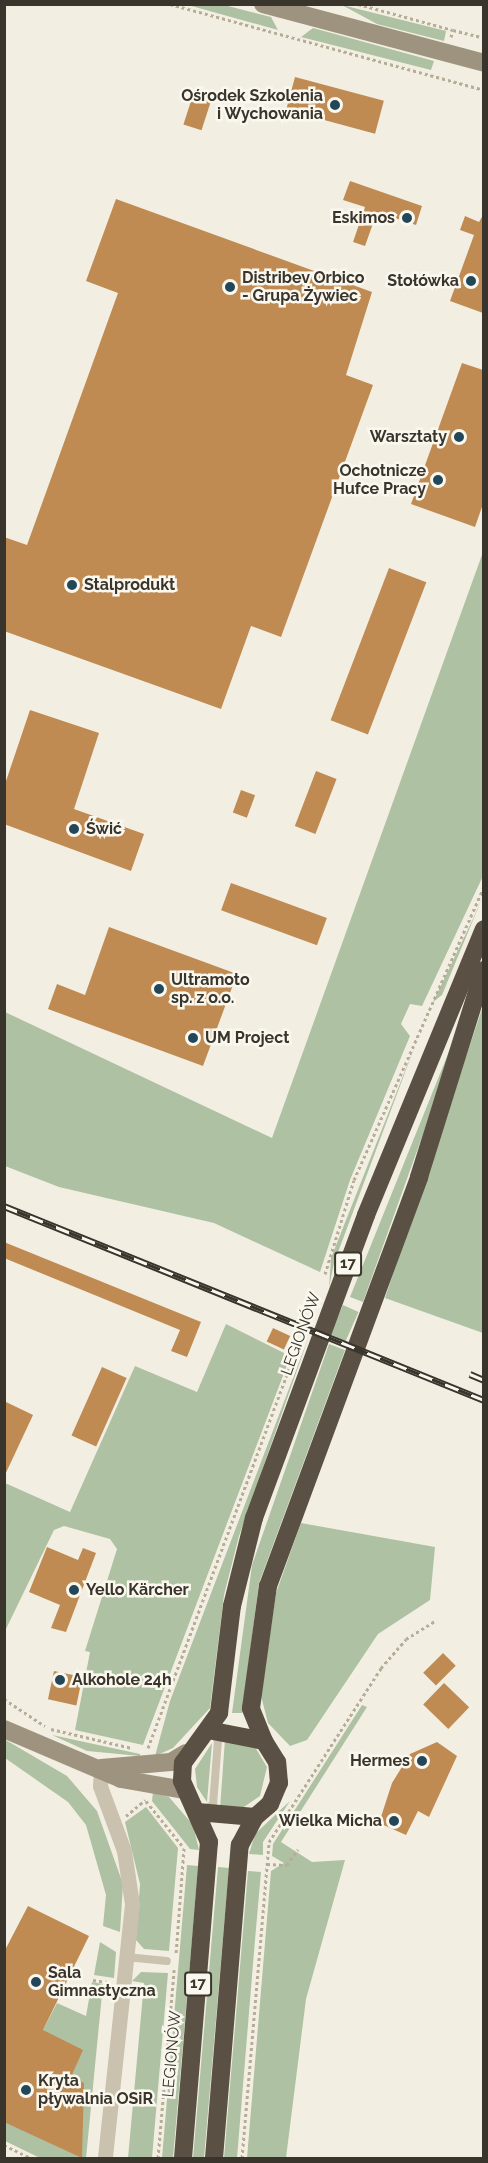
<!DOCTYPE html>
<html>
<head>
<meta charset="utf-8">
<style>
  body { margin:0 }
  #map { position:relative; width:488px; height:2163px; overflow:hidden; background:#f2efe2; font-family:Raleway,sans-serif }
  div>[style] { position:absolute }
  .green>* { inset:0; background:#aec1a2; transform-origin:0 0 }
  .building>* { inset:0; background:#bf8b53; transform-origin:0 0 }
  .path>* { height:3px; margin-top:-1.5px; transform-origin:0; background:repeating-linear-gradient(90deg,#b6ad98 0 3px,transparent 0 6px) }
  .lane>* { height:8px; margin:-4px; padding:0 4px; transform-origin:4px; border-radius:4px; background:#cac2ae }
  .street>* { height:15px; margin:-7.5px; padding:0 7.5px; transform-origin:7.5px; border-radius:7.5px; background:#cac2ae }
  .secondary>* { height:18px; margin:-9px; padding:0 9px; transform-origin:9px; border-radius:9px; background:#9e937f }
  .highway>* { height:18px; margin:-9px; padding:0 9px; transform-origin:9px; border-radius:9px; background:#5a5043 }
  .rail>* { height:7px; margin-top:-3.5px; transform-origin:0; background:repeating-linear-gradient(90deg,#faf8ee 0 14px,#39342c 0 28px); box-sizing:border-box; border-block:2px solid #39342c }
  .dots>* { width:16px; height:16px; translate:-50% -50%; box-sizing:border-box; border:3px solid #faf8ee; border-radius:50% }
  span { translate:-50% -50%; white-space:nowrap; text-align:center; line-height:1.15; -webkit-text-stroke:5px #faf8ee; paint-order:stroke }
  .shield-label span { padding:2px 4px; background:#faf8ee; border:2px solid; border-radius:4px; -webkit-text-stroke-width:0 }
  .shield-label { font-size:15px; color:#39342c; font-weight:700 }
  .poi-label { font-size:16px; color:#39342c; font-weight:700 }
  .right { translate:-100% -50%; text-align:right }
  .left { translate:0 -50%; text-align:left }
  .street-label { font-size:16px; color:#39342c }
  .frame { position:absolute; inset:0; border:6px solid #39342c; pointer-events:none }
</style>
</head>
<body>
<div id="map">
  <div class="green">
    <i style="clip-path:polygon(188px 5px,224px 5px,271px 17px,278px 30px)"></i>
    <i style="clip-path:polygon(342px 5px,446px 31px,444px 41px,377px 24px)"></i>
    <i style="clip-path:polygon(313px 28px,434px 61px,431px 70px,301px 37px)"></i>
    <i style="clip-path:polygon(483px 552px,483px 876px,422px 1006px,410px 1004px,401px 1024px,410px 1036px,350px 1180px,320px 1272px,214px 1223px,59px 1187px,5px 1166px,5px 1012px,272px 1138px)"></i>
    <i style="clip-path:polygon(483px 896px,442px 995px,433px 1002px,472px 921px)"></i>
    <i style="clip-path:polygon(483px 1006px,483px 1333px,385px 1298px)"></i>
    <i style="clip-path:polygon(416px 1043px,334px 1263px,329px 1288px,331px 1258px)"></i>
    <i style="clip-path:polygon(452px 1044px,423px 1134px,363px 1302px,350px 1297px)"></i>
    <i style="left:343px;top:1305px;width:17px;height:32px;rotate:24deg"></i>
    <i style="clip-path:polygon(226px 1324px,288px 1355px,292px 1352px,143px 1745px,75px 1730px,90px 1652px,85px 1651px,117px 1549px,110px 1539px,64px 1526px,54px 1530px,5px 1631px,5px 1483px,70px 1512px,135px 1366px,197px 1392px)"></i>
    <i style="clip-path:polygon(309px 1336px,239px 1536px,224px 1595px,210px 1708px,173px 1748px,155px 1756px,170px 1701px)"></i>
    <i style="clip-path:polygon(329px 1344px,345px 1350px,259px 1583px,242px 1713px,232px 1713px,252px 1565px)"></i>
    <i style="clip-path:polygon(301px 1523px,435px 1547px,430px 1600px,378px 1634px,307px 1740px,290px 1746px,268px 1723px,261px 1696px,276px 1593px)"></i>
    <i style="clip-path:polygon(362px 1705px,367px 1707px,281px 1842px,312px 1862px,345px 1860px,306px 1999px,286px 2158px,247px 2158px,271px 1871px,284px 1863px,272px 1856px,273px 1844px)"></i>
    <i style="clip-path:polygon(52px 1735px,140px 1754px,140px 1756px,87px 1751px)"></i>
    <i style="clip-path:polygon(4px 1739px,67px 1776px,97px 1811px,123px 1884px,120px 1932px,103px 1926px,106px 1895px,86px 1825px,68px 1802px,5px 1758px)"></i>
    <i style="clip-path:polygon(225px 1739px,255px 1747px,267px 1767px,260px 1796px,241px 1809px,220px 1809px)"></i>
    <i style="clip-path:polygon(212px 1743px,207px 1802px,197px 1787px,195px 1769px)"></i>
    <i style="clip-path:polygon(153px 1792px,169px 1797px,193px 1825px,199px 1850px,190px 1849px,152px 1801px)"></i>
    <i style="clip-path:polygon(290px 1801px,263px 1842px,263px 1855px,249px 1854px,255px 1834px)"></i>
    <i style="clip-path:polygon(146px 1807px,178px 1848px,169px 1951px,144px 1949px,136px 1940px,140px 1884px,125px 1822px)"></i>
    <i style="clip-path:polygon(187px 1865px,198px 1866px,192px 1940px,173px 2158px,162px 2158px)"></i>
    <i style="clip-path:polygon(218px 1867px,229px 1868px,216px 2019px,204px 2158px,193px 2158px)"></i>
    <i style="clip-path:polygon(248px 1871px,261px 1872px,255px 1940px,237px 2158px,224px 2158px)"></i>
    <i style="clip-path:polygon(100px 1942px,116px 1952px,114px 1978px,94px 1975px)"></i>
    <i style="clip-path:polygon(141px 1972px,168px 1973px,152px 2158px,128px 2158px,144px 1983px,132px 1981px)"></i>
    <i style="clip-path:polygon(92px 1982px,103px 1984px,86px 2158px,40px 2158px,5px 2141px,4px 2011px,43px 2030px,57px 2003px,86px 2016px)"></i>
  </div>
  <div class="building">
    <i style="left:295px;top:77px;width:92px;height:34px;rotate:15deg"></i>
    <i style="left:193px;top:95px;width:19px;height:31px;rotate:18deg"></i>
    <i style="clip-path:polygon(350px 181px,422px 206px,416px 225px,377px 212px,365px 246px,353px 242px,365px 207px,343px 200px)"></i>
    <i style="clip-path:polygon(116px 199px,372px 292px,346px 375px,373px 385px,281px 637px,251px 626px,221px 709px,4px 631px,4px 537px,27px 545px,118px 293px,86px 281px)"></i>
    <i style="clip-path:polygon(483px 215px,483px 313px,450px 301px,474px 235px,460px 230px,465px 216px,479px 222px)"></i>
    <i style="clip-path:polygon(462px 363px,483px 370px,483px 504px,475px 527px,411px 504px)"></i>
    <i style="left:389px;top:568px;width:40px;height:163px;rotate:21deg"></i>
    <i style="clip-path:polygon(30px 710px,99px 733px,74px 809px,144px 834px,131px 871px,4px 824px,4px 787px)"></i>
    <i style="left:316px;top:771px;width:22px;height:59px;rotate:21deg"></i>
    <i style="left:241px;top:790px;width:15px;height:24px;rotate:20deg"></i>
    <i style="left:231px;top:883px;width:102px;height:29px;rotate:20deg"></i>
    <i style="clip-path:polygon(109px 927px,237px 974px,203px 1066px,48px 1009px,57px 984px,85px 995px)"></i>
    <i style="clip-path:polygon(4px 1242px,201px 1322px,187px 1357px,171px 1351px,180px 1330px,4px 1258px)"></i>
    <i style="left:273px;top:1328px;width:19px;height:15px;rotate:25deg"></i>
    <i style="left:102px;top:1367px;width:27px;height:75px;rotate:24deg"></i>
    <i style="clip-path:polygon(4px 1401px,33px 1415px,4px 1477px)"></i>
    <i style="clip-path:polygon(47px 1547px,78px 1560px,83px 1548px,96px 1553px,66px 1632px,51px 1628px,60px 1605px,29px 1592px)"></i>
    <i style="left:443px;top:1653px;width:18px;height:28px;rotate:45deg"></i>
    <i style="left:54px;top:1671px;width:29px;height:29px;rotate:12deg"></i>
    <i style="left:444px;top:1683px;width:35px;height:30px;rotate:44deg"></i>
    <i style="clip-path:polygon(437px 1742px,457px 1756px,429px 1817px,418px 1811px,406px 1835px,379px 1823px,392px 1783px,410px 1754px)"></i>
    <i style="clip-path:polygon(28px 1906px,89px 1936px,43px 2030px,83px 2050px,71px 2077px,84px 2083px,82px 2158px,4px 2122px,4px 1952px)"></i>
  </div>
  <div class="path">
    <i style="left:170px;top:4px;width:326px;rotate:15.3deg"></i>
    <i style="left:358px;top:4px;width:98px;rotate:15.3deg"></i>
    <i style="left:451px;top:37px;width:7px;rotate:-74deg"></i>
    <i style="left:453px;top:30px;width:32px;rotate:14deg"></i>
    <i style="left:325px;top:1274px;width:98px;rotate:-72.9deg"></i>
    <i style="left:354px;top:1180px;width:321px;rotate:-66.1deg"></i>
    <i style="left:4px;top:1699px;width:49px;rotate:33.4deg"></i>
    <i style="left:51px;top:1729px;width:83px;rotate:13.2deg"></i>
    <i style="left:148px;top:1748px;width:413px;rotate:-69.6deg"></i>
    <i style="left:146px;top:1801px;width:60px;rotate:51deg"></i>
    <i style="left:184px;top:1848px;width:107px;rotate:94.3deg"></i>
    <i style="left:126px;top:1816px;width:25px;rotate:-40deg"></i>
    <i style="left:267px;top:1864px;width:20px;rotate:3deg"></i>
    <i style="left:287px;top:1865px;width:19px;rotate:-55deg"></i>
    <i style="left:93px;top:1980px;width:14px;rotate:8deg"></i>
    <i style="left:4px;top:2145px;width:30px;rotate:26deg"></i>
    <i style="left:158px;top:2158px;width:189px;rotate:-85.1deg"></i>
    <i style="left:242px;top:2158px;width:317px;rotate:-85.1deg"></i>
    <i style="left:269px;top:1842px;width:207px;rotate:-57.2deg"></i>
    <i style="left:381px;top:1668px;width:38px;rotate:-49deg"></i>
    <i style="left:406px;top:1639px;width:34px;rotate:-32deg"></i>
  </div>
  <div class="lane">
    <i style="left:205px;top:1809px;width:9px;rotate:-27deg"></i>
    <i style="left:213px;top:1805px;width:65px;rotate:-85.6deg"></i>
    <i style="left:218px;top:1740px;width:6px;rotate:-129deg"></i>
    <i style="left:126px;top:1957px;width:41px;rotate:5.6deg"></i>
  </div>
  <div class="street">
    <i style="left:101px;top:1768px;width:18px;rotate:93deg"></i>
    <i style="left:100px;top:1786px;width:69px;rotate:69.7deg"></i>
    <i style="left:124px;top:1851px;width:54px;rotate:81.4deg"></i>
    <i style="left:132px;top:1904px;width:255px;rotate:96.1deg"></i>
  </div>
  <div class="secondary">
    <i style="left:263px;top:4px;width:229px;rotate:14.9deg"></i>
    <i style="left:4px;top:1729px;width:127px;rotate:23.1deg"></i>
    <i style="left:121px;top:1779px;width:65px;rotate:9.8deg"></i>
    <i style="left:101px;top:1768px;width:70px;rotate:-4.9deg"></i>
    <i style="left:171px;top:1762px;width:17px;rotate:-31deg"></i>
  </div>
  <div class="highway">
    <i style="left:264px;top:1741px;width:35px;rotate:-112deg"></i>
    <i style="left:251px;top:1708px;width:123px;rotate:-82.1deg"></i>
    <i style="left:268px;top:1586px;width:436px;rotate:-69.7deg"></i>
    <i style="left:419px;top:1177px;width:217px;rotate:-72.6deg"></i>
    <i style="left:197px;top:1812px;width:58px;rotate:4.9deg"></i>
    <i style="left:255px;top:1817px;width:20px;rotate:-41deg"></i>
    <i style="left:270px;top:1804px;width:23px;rotate:-67deg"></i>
    <i style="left:279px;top:1783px;width:21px;rotate:-95deg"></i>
    <i style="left:277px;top:1762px;width:25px;rotate:-122deg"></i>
    <i style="left:264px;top:1741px;width:57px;rotate:-168.9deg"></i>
    <i style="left:183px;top:2158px;width:317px;rotate:-85.3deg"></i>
    <i style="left:209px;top:1842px;width:67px;rotate:-113.9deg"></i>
    <i style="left:182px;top:1781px;width:18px;rotate:-87deg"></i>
    <i style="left:183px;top:1763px;width:62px;rotate:-54.2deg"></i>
    <i style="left:219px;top:1713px;width:108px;rotate:-83.1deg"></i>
    <i style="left:232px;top:1606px;width:91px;rotate:-76deg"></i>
    <i style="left:254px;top:1518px;width:323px;rotate:-69.7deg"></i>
    <i style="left:366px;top:1215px;width:309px;rotate:-67.6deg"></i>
    <i style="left:214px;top:2158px;width:314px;rotate:-85.3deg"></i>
    <i style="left:240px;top:1845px;width:32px;rotate:-62deg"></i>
  </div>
  <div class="rail">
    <i style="left:4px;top:1206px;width:518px;rotate:22.01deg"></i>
    <i style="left:470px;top:1374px;width:15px;rotate:23deg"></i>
  </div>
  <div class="dots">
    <i style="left:335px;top:105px;background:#234759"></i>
    <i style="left:407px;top:218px;background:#234759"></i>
    <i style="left:471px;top:281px;background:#234759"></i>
    <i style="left:230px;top:287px;background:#234759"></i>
    <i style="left:459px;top:437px;background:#234759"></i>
    <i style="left:438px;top:480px;background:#234759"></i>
    <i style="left:72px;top:585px;background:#234759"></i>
    <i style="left:74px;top:829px;background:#234759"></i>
    <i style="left:159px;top:989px;background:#234759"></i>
    <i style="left:193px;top:1038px;background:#234759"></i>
    <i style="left:74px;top:1590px;background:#234759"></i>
    <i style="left:60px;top:1680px;background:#234759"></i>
    <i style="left:422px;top:1761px;background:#234759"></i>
    <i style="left:394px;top:1821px;background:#234759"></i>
    <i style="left:36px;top:1982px;background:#234759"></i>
    <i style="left:26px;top:2090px;background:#234759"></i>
  </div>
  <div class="shield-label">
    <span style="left:348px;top:1264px">17</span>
    <span style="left:198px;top:1984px">17</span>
  </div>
  <div class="poi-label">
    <span class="right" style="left:323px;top:105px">Ośrodek Szkolenia<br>i Wychowania</span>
    <span class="right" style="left:395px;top:218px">Eskimos</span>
    <span class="left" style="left:242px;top:287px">Distribev Orbico<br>- Grupa Żywiec</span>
    <span class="right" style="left:459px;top:281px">Stołówka</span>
    <span class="right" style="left:447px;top:437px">Warsztaty</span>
    <span class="right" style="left:426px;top:480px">Ochotnicze<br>Hufce Pracy</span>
    <span class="left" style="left:84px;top:585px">Stalprodukt</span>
    <span class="left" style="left:86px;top:829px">Świć</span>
    <span class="left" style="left:171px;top:989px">Ultramoto<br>sp. z o.o.</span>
    <span class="left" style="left:205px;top:1038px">UM Project</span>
    <span class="left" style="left:86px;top:1590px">Yello Kärcher</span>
    <span class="left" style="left:72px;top:1680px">Alkohole 24h</span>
    <span class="right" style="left:410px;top:1761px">Hermes</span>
    <span class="right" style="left:382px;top:1821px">Wielka Micha</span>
    <span class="left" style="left:48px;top:1982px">Sala<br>Gimnastyczna</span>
    <span class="left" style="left:38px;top:2090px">Kryta<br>pływalnia OSiR</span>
  </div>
  <div class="street-label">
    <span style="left:301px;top:1334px;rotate:-70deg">LEGIONÓW</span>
    <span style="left:172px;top:2054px;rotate:-85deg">LEGIONÓW</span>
  </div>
  <div class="frame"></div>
</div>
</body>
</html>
